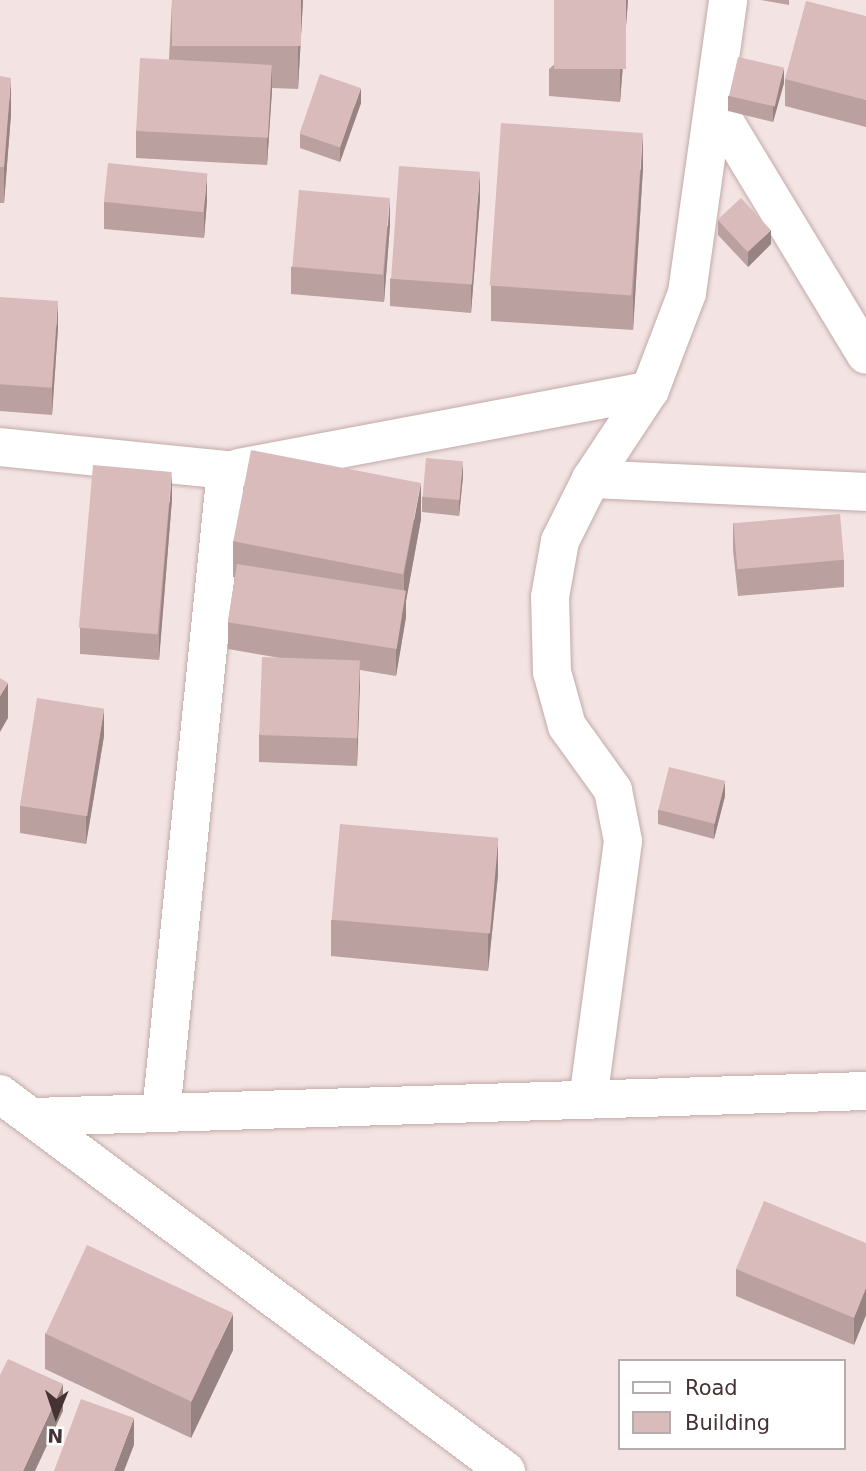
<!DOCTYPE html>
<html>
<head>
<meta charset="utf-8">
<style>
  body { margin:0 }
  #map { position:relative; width:866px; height:1471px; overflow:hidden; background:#f3e4e3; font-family:"DejaVu Sans",sans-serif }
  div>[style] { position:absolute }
  .roads { filter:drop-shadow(0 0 2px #c2aaa8) drop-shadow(0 0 2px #c2aaa8) }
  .minor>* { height:38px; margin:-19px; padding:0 19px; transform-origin:19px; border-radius:19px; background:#fff }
  .wall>* { inset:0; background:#baa1a0 }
  .shaded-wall>* { inset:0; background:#978382 }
  .building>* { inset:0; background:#d8bbba; transform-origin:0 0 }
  span { translate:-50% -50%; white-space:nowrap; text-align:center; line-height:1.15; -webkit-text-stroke:5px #fff; paint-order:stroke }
  .legend { position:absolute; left:618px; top:1359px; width:228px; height:91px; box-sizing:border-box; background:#fff; border:2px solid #b5adad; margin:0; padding:9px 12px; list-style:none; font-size:21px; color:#453333 }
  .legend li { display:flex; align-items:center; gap:14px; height:35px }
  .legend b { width:35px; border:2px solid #b5adad }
  .north { position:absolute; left:21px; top:1380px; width:70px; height:70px; -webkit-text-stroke:5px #fff; paint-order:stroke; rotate:182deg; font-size:19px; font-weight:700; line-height:28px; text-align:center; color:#453333 }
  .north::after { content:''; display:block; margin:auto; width:24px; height:32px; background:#453333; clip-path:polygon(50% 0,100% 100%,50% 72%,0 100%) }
</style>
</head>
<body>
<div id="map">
  <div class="roads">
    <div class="minor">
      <i style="left:714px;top:104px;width:293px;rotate:58.8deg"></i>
      <i style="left:0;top:447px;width:227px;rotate:5.8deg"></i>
      <i style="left:226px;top:470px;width:646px;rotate:95.77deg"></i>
      <i style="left:239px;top:468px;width:418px;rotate:-10.7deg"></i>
      <i style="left:591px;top:479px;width:275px;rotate:2.7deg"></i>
      <i style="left:0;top:1094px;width:631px;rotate:36.69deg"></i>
      <i style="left:588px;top:1100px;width:261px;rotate:-82.3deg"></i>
      <i style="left:623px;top:841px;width:52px;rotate:-101.1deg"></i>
      <i style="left:613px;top:790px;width:79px;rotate:-125.7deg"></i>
      <i style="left:567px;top:726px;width:56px;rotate:-105.5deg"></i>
      <i style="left:552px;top:672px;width:75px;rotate:-91.5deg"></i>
      <i style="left:550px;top:597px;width:57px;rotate:-79.9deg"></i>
      <i style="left:560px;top:541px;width:69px;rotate:-63.4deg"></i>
      <i style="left:591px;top:479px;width:107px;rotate:-56.5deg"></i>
      <i style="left:650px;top:390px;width:104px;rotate:-69.1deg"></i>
      <i style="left:687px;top:293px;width:296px;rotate:-82deg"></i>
      <i style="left:34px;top:1117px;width:832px;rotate:-1.79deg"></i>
    </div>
  </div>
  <div class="wall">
    <i style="clip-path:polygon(172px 0,303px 0,298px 89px,272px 88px,267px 165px,136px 158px,136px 131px,169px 59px)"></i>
    <i style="clip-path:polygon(628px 0,620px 102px,549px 96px,549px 69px)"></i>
    <i style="clip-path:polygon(761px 0,789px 0,789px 5px)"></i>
    <i style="clip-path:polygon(866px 16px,866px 127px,785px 106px,785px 79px)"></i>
    <i style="clip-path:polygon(0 76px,11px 114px,4px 203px,0 203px)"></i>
    <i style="clip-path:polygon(784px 83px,773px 122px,728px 111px,728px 96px)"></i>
    <i style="clip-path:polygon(361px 103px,340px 162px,300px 148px,300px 134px)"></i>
    <i style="clip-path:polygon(643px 168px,633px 330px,491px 321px,491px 286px)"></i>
    <i style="clip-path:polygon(480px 199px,471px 313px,390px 306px,390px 279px)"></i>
    <i style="clip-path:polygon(207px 200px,204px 238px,104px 229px,104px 202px)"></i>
    <i style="clip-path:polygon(718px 220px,771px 244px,748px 267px,718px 235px)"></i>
    <i style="clip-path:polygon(390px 225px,384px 302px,291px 294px,291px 267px)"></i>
    <i style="clip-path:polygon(0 297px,58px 328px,52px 415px,0 411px)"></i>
    <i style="clip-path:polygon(463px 476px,459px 516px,422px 512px,422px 497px)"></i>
    <i style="clip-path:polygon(172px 499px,159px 660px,80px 654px,80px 627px)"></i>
    <i style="clip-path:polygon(421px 519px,406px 601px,406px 617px,396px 676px,360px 670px,357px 766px,259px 762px,259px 735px,280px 658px,228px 649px,228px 622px,235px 577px,233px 577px,233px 541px)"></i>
    <i style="clip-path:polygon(733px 523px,844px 560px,844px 587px,738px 596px,733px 550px)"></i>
    <i style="clip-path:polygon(104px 736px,86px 844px,20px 833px,20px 806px)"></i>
    <i style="clip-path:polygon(725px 796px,714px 839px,658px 824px,658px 810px)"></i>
    <i style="clip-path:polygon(498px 875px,488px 971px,331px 956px,331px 920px)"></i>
    <i style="clip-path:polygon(866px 1243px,866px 1315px,854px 1345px,736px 1296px,736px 1269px)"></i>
    <i style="clip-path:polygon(45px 1333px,233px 1350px,191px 1438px,45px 1369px)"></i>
  </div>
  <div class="shaded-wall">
    <i style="clip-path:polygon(301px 0,303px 0,298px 89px,298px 53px)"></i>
    <i style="clip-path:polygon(626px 0,628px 0,620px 102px,620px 75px)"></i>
    <i style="clip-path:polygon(272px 64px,272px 91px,267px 165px,267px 138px)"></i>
    <i style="clip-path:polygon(784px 68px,784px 83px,773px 122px,773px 108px)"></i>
    <i style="clip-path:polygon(11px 78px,11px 114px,4px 203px,4px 167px)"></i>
    <i style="clip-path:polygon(361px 88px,361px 103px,340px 162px,340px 147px)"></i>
    <i style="clip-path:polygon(643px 132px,643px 168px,633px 330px,633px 294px)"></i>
    <i style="clip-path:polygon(480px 172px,480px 199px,471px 313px,471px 286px)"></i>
    <i style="clip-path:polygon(207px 173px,207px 200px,204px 238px,204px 211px)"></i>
    <i style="clip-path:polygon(390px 198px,390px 225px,384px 302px,384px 275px)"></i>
    <i style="clip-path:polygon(771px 230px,771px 244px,748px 267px,748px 252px)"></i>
    <i style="clip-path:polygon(58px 301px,58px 328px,52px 415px,52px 388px)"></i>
    <i style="clip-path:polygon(463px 461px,463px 476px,459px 516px,459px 501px)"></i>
    <i style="clip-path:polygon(172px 472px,172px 499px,159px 660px,159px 633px)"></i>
    <i style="clip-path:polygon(421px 483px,421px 519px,406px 601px,406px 617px,396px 676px,396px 649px,404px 600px,404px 574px)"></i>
    <i style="clip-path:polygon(360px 660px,360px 687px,357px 766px,357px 739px)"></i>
    <i style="clip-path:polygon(8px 683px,8px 718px,0 732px,0 696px)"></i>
    <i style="clip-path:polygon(104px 709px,104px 736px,86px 844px,86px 817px)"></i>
    <i style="clip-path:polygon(725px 781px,725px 796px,714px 839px,714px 825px)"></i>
    <i style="clip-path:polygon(498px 839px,498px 875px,488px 971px,488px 935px)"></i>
    <i style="clip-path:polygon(866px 1288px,866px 1315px,854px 1345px,854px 1318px)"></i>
    <i style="clip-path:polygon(233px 1314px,233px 1350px,191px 1438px,191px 1402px)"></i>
    <i style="clip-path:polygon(63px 1384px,63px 1411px,35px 1471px,23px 1471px)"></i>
    <i style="clip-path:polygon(134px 1418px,134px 1445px,124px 1471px,114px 1471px)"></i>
  </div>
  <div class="building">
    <i style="left:172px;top:0;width:129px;height:46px"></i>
    <i style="left:554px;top:0;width:72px;height:69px"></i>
    <i style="clip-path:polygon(806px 1px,866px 16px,866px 100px,785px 79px)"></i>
    <i style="left:738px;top:57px;width:47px;height:40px;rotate:13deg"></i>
    <i style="left:140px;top:58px;width:132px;height:73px;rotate:3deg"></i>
    <i style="left:320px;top:74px;width:43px;height:63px;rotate:19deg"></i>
    <i style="clip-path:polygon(0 76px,11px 78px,4px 167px,0 167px)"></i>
    <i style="left:501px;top:123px;width:142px;height:163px;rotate:4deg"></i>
    <i style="left:108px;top:163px;width:100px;height:39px;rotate:6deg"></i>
    <i style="left:399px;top:166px;width:81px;height:113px;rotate:4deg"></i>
    <i style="left:299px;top:190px;width:91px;height:77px;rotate:5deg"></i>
    <i style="left:741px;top:198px;width:44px;height:32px;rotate:47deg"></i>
    <i style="left:0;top:297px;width:58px;height:87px;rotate:4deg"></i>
    <i style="left:251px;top:450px;width:173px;height:93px;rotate:11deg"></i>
    <i style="left:426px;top:458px;width:37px;height:39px;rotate:5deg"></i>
    <i style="left:93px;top:465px;width:79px;height:163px;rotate:5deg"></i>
    <i style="left:840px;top:514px;width:46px;height:107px;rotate:85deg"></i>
    <i style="left:237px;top:564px;width:171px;height:59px;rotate:9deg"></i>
    <i style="left:262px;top:657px;width:98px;height:78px;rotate:2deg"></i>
    <i style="clip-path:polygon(0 678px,8px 683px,0 696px)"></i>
    <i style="left:37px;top:698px;width:68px;height:109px;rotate:9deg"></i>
    <i style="left:669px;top:767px;width:58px;height:44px;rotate:14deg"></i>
    <i style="left:340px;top:824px;width:159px;height:96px;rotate:5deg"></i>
    <i style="clip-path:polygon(764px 1201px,866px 1243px,866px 1288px,854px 1318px,736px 1269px)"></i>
    <i style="left:87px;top:1245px;width:161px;height:98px;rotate:25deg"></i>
    <i style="clip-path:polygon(8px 1359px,63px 1384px,23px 1471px,0 1471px,0 1375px)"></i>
    <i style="clip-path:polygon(81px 1399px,134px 1418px,114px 1471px,54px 1471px)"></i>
  </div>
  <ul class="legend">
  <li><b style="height:9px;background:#fff"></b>Road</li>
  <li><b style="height:19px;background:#d8bbba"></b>Building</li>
  </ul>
  <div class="north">N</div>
</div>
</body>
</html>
